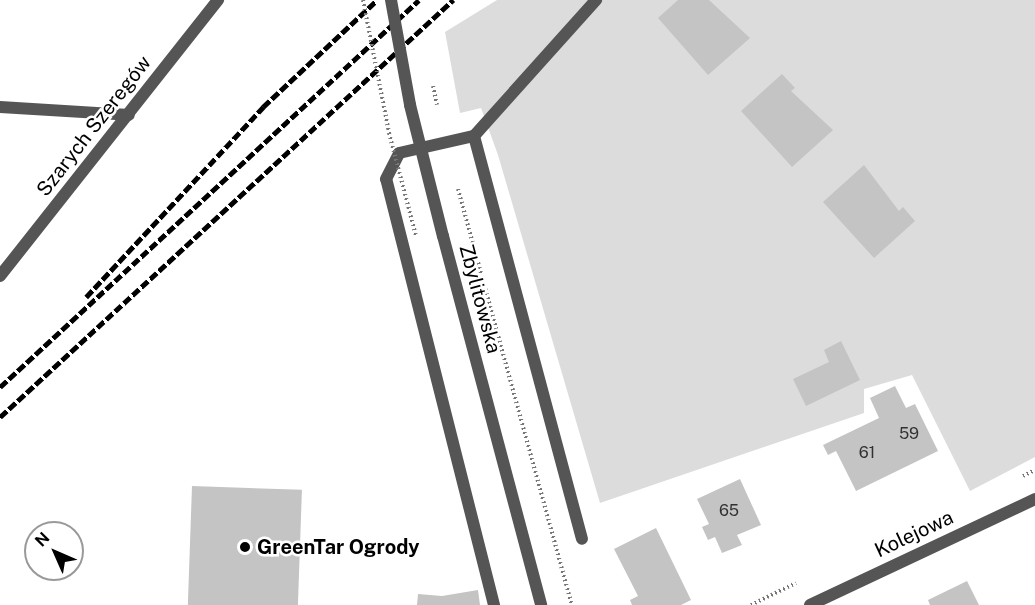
<!DOCTYPE html>
<html>
<head>
<meta charset="utf-8">
<style>
  body { margin:0 }
  #map { position:relative; width:1035px; height:605px; overflow:hidden; background:#fff; font-family:"Public Sans",sans-serif }
  div>[style] { position:absolute }
  .green>* { inset:0; background:#dcdcdc }
  .building>* { inset:0; background:#c4c4c4; transform-origin:0 0 }
  .path>* { height:4px; margin-top:-2px; transform-origin:0; background:repeating-linear-gradient(90deg,#777 0 1.5px,transparent 0 4.5px) }
  .service>* { height:12px; margin:-6px; padding:0 6px; transform-origin:6px; border-radius:6px; background:#555 }
  .minor>* { height:12px; margin:-6px; padding:0 6px; transform-origin:6px; border-radius:6px; background:#555 }
  .tertiary>* { height:12px; margin:-6px; padding:0 6px; transform-origin:6px; border-radius:6px; background:#555 }
  .rail>* { height:4.5px; margin-top:-2.25px; transform-origin:0; background:repeating-linear-gradient(90deg,#000 0 9px,transparent 0 12px) }
  .path-bridge>* { height:4px; margin-top:-2px; transform-origin:0; background:repeating-linear-gradient(90deg,#777 0 1.5px,transparent 0 4.5px) }
  .tertiary-bridge>* { height:12px; margin:-6px; padding:0 6px; transform-origin:6px; border-radius:6px; background:#555 }
  .dots>* { width:16px; height:16px; translate:-50% -50%; box-sizing:border-box; border:3px solid #fff; border-radius:50% }
  span { translate:-50% -50%; white-space:nowrap; text-align:center; line-height:1.15; -webkit-text-stroke:5px #fff; paint-order:stroke }
  .number-label { font-size:16px; color:#313131 }
  .number-label span { -webkit-text-stroke-width:0 }
  .street-label { font-size:20px; color:#000 }
  .poi-label { font-size:20px; color:#000; font-weight:700 }
  .left { translate:0 -50%; text-align:left }
  .north { position:absolute; left:24px; top:521px; width:60px; height:60px; box-sizing:border-box; background:#fff; border:2px solid #999; border-radius:50%; rotate:315deg; font-size:16px; font-weight:700; line-height:24px; text-align:center; color:#000 }
  .north::after { content:''; display:block; margin:auto; width:21px; height:27px; background:#000; clip-path:polygon(50% 0,100% 100%,50% 72%,0 100%) }
</style>
</head>
<body>
<div id="map">
  <div class="green">
    <i style="clip-path:polygon(497px 0,1035px 0,1035px 457px,970px 491px,912px 375px,864px 389px,864px 413px,600px 503px,498px 155px,481px 108px,460px 113px,445px 32px)"></i>
  </div>
  <div class="building">
    <i style="clip-path:polygon(678px 0,709px 0,750px 38px,708px 75px,658px 18px)"></i>
    <i style="clip-path:polygon(782px 74px,795px 88px,791px 91px,833px 130px,792px 167px,741px 111px)"></i>
    <i style="clip-path:polygon(864px 165px,899px 211px,903px 207px,915px 221px,874px 258px,823px 202px)"></i>
    <i style="clip-path:polygon(841px 341px,860px 380px,806px 406px,793px 379px,829px 362px,824px 350px)"></i>
    <i style="clip-path:polygon(895px 386px,906px 408px,915px 404px,938px 451px,856px 491px,836px 451px,828px 455px,823px 445px,879px 418px,870px 398px)"></i>
    <i style="clip-path:polygon(740px 479px,761px 525px,737px 535px,742px 545px,722px 553px,715px 537px,708px 540px,702px 527px,709px 524px,697px 499px)"></i>
    <i style="left:192px;top:486px;width:110px;height:119px;rotate:2deg"></i>
    <i style="clip-path:polygon(656px 528px,691px 600px,681px 605px,632px 605px,630px 600px,638px 596px,614px 549px)"></i>
    <i style="clip-path:polygon(967px 581px,979px 605px,930px 605px,928px 600px)"></i>
    <i style="clip-path:polygon(478px 590px,480px 605px,417px 605px,418px 594px,442px 596px)"></i>
  </div>
  <div class="path">
    <i style="left:458px;top:189px;width:431px;rotate:74.7deg"></i>
    <i style="left:1023px;top:476px;width:13px;rotate:-27deg"></i>
    <i style="left:751px;top:605px;width:50px;rotate:-26.1deg"></i>
  </div>
  <div class="service">
    <i style="left:0;top:107px;width:129px;rotate:3.5deg"></i>
    <i style="left:474px;top:136px;width:183px;rotate:-48.1deg"></i>
    <i style="left:494px;top:605px;width:439px;rotate:-104.2deg"></i>
    <i style="left:386px;top:179px;width:29px;rotate:-63deg"></i>
    <i style="left:399px;top:153px;width:77px;rotate:-12.8deg"></i>
    <i style="left:474px;top:136px;width:417px;rotate:75deg"></i>
  </div>
  <div class="minor">
    <i style="left:0;top:276px;width:352px;rotate:-51.7deg"></i>
    <i style="left:810px;top:605px;width:249px;rotate:-25.2deg"></i>
  </div>
  <div class="tertiary">
    <i style="left:443px;top:236px;width:382px;rotate:75.1deg"></i>
  </div>
  <div class="rail">
    <i style="left:86px;top:297px;width:260px;rotate:-47deg"></i>
    <i style="left:263px;top:107px;width:156px;rotate:-43.2deg"></i>
    <i style="left:0;top:387px;width:570px;rotate:-42.73deg"></i>
    <i style="left:0;top:417px;width:616px;rotate:-42.63deg"></i>
  </div>
  <div class="path-bridge">
    <i style="left:363px;top:0;width:136px;rotate:78.9deg"></i>
    <i style="left:389px;top:133px;width:106px;rotate:75.3deg"></i>
    <i style="left:433px;top:86px;width:19px;rotate:78deg"></i>
  </div>
  <div class="tertiary-bridge">
    <i style="left:391px;top:0;width:107px;rotate:79.7deg"></i>
    <i style="left:410px;top:105px;width:135px;rotate:75.9deg"></i>
  </div>
  <div class="dots">
    <i style="left:245px;top:547px;background:#000"></i>
  </div>
  <div class="number-label">
    <span style="left:909px;top:434px">59</span>
    <span style="left:867px;top:453px">61</span>
    <span style="left:729px;top:511px">65</span>
  </div>
  <div class="street-label">
    <span style="left:94px;top:126px;rotate:-52deg">Szarych Szeregów</span>
    <span style="left:480px;top:299px;rotate:75deg">Zbylitowska</span>
    <span style="left:914px;top:534px;rotate:-25deg">Kolejowa</span>
  </div>
  <div class="poi-label">
    <span class="left" style="left:257px;top:547px">GreenTar Ogrody</span>
  </div>
  <div class="north">N</div>
</div>
</body>
</html>
